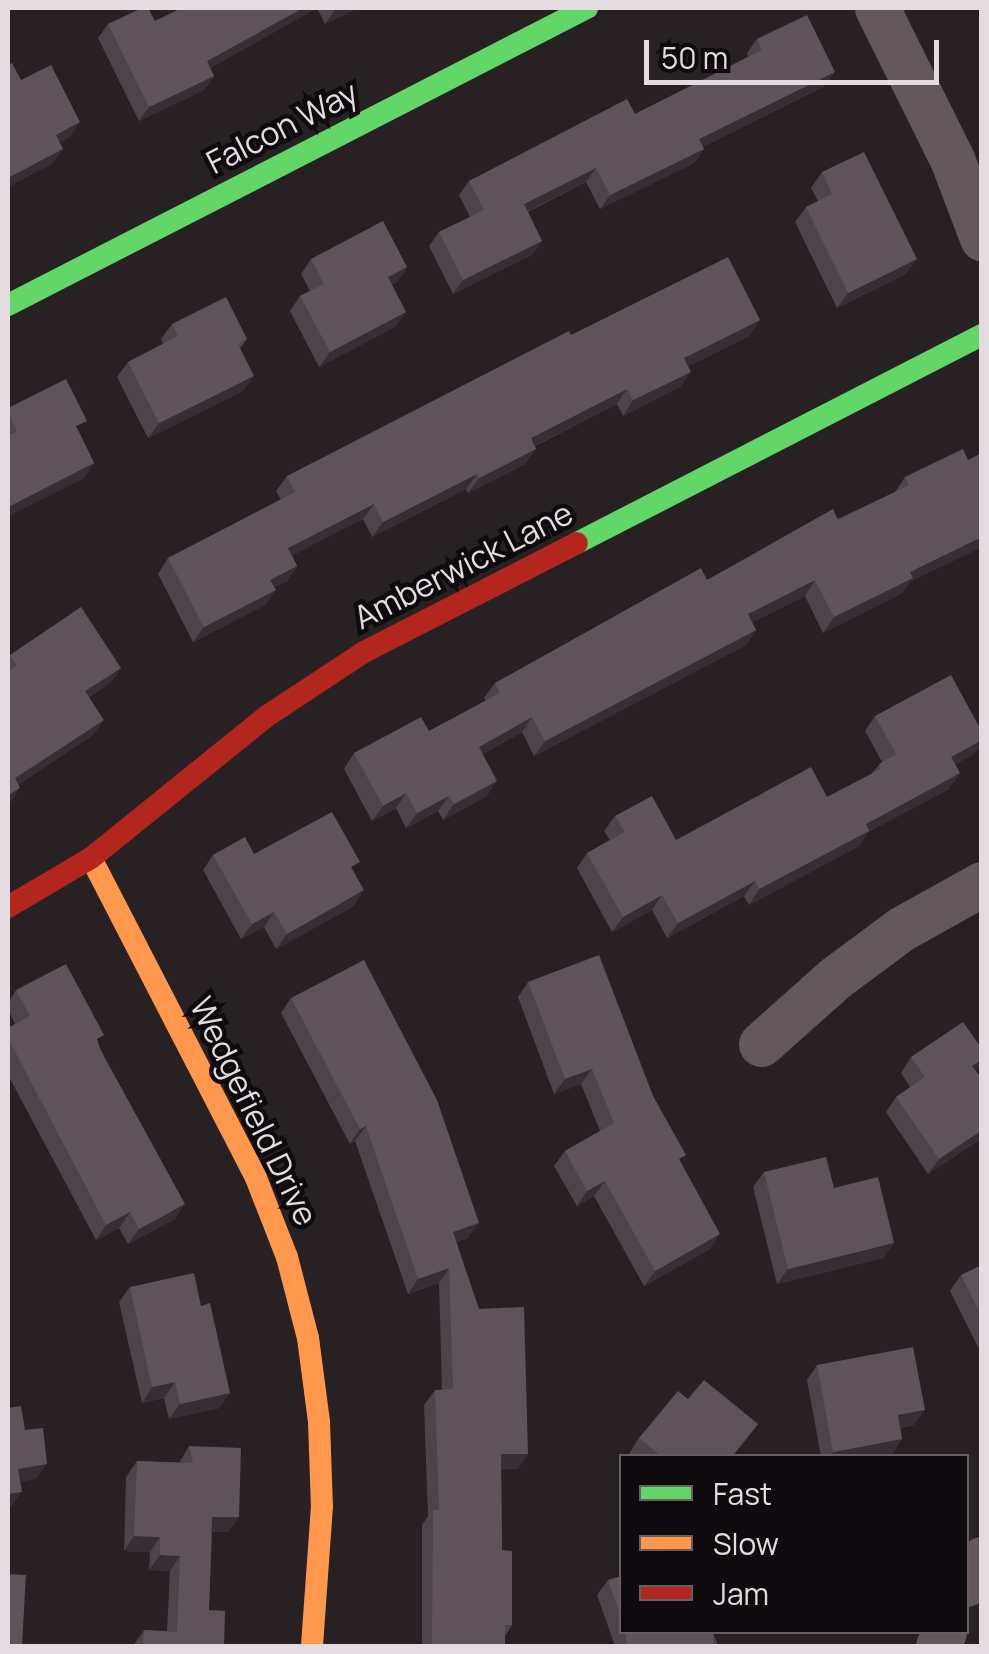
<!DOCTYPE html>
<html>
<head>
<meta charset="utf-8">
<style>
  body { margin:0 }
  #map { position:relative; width:989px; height:1654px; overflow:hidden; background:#272124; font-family:Manrope,sans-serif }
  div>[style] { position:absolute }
  .street>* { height:45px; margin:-22.5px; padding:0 22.5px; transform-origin:22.5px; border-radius:22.5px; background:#63585b }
  .fast>* { height:22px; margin:-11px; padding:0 11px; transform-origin:11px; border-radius:11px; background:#63d668 }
  .slow>* { height:22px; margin:-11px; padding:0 11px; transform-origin:11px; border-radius:11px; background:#ff974d }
  .jam>* { height:22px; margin:-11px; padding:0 11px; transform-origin:11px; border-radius:11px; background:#b3261e }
  .wall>* { inset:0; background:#4d434b }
  .shaded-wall>* { inset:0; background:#372e35 }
  .building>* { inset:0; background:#5e535b; transform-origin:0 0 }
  span { translate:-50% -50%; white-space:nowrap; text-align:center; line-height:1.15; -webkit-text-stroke:9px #0f0a0d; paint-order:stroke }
  .street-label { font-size:32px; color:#e5dce1 }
  .frame { position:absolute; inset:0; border:10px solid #e5dce1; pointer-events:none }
  .legend { position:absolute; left:619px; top:1454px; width:350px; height:180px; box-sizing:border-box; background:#0f0a0d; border:2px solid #655e62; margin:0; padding:12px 18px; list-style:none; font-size:30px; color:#e5dce1 }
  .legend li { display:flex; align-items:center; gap:20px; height:50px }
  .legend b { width:50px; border:2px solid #655e62 }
  .scale { position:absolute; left:644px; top:40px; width:295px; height:45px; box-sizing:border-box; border:5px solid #e5dce1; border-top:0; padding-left:12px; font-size:30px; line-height:35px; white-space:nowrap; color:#e5dce1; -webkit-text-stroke:8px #0f0a0d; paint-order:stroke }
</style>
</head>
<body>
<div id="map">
  <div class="street">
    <i style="left:877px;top:8px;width:169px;rotate:63.6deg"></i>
    <i style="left:952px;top:159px;width:85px;rotate:69.2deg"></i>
    <i style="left:761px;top:1044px;width:99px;rotate:-41.7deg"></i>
    <i style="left:835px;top:978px;width:82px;rotate:-36.6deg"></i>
    <i style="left:901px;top:929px;width:93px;rotate:-29.1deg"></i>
    <i style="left:966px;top:1584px;width:30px;rotate:-57deg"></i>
    <i style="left:938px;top:1646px;width:15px;rotate:-67deg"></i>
  </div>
  <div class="fast">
    <i style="left:8px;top:305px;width:651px;rotate:-27.16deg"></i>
    <i style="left:577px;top:543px;width:455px;rotate:-27.2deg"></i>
  </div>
  <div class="slow">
    <i style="left:91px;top:858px;width:360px;rotate:62.7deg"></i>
    <i style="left:256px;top:1178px;width:85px;rotate:68.6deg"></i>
    <i style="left:287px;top:1257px;width:84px;rotate:75.5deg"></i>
    <i style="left:308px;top:1338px;width:85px;rotate:82.5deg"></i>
    <i style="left:319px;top:1422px;width:84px;rotate:88deg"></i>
    <i style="left:322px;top:1506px;width:140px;rotate:94.1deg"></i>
  </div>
  <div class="jam">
    <i style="left:8px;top:907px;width:96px;rotate:-30.6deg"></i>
    <i style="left:91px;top:858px;width:226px;rotate:-38.9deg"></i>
    <i style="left:267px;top:716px;width:116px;rotate:-33.4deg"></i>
    <i style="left:364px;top:652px;width:239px;rotate:-27.1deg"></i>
  </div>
  <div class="wall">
    <i style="clip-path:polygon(182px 8px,358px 8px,325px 24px,317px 8px,210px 68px,214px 76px,204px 90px,139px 121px,98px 38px,108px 24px,155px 21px)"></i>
    <i style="clip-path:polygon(757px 39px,825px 86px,702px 147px,704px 149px,694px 163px,600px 209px,586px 182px,528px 212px,542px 241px,532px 255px,453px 294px,429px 246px,439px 232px,470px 217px,459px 195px,469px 181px,635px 114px,748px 57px,747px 53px)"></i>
    <i style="clip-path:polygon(822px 172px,906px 274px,837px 308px,795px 222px,806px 207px,818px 201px,811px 188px)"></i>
    <i style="clip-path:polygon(311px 259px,407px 267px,397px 282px,391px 285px,406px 312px,395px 327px,319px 367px,290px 311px,300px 296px,310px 291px,301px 274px)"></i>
    <i style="clip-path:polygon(760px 320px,749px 336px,688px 366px,680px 387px,623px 416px,617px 404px,535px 446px,536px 449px,525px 464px,468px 493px,466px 489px,372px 537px,363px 519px,292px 555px,297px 566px,287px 581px,274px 587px,265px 605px,193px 642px,158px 574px,168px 558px,281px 500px,276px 491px,287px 476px,571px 335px)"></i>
    <i style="clip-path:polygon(172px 324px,247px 339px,240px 349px,243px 391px,148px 438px,117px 377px,128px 362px,163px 344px,161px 339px)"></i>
    <i style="clip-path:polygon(8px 408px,79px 432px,94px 463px,84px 478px,8px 516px)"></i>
    <i style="clip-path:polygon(963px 449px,910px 582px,902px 593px,823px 633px,805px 596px,752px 622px,756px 630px,746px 645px,534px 756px,522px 732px,483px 754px,487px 796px,443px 820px,438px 811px,406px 828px,396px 808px,372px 821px,344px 769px,354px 753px,429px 731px,486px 701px,484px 698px,495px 683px,707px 580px,895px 492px,905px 477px)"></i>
    <i style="clip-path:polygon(10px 655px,121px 668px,110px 683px,89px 697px,93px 735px,18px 784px,10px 803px,8px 804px,8px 658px)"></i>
    <i style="clip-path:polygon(875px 716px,982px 732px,982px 744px,974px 754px,955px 764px,949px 789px,868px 832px,859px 846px,749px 905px,744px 896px,667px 938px,652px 910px,612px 932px,577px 868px,587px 853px,610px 840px,604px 831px,615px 816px,676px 840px,827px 797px,871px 774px,882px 762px,865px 731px)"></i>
    <i style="clip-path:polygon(254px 854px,354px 871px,354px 906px,276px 949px,264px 927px,241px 939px,203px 870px,213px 855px)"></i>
    <i style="clip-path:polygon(528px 982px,653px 1096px,681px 1163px,710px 1249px,644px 1286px,594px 1196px,577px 1206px,554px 1166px,565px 1151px,600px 1131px,581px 1084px,554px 1094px,518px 997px)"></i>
    <i style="clip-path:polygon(16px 990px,98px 1043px,175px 1219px,128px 1244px,119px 1228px,96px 1240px,8px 1075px,8px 1028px,15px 1024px,8px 1009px,8px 1003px)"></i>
    <i style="clip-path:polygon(291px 998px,468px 1238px,456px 1242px,518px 1469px,501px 1469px,502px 1550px,512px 1625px,505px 1636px,505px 1646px,422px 1646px,422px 1525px,428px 1516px,424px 1405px,435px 1390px,442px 1390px,439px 1283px,408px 1294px,355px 1141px,350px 1144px,281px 1013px)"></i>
    <i style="clip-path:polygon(911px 1057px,976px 1072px,982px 1079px,982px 1138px,928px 1174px,886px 1112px,896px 1097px,910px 1087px,901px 1073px)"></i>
    <i style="clip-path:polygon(764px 1172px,834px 1188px,883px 1258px,777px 1284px,753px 1187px)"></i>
    <i style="clip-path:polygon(982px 1265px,982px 1346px,978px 1347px,950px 1291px,961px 1275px)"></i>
    <i style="clip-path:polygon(130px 1287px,201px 1306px,230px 1393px,219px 1408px,169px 1419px,164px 1398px,142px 1403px,119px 1302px)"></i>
    <i style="clip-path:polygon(817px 1365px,914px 1425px,900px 1428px,902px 1439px,892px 1454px,880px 1456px,821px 1456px,807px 1380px)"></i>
    <i style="clip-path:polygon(688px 1399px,758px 1424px,733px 1456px,632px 1456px,629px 1454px,639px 1438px)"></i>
    <i style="clip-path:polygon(189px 1446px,239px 1517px,228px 1532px,212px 1532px,209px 1610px,224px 1646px,133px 1646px,144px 1630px,167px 1631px,170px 1571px,149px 1570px,150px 1552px,124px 1551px,126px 1477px,137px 1461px,179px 1463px)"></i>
    <i style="clip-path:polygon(622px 1576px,622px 1632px,713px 1632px,718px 1646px,615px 1646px,597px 1595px,608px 1580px)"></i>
  </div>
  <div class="shaded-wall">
    <i style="clip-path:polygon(303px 8px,317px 8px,197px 75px,207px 61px)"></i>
    <i style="clip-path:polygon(339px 8px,358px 8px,325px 24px,335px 10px)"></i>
    <i style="clip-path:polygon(835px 72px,825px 86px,689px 153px,699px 139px)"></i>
    <i style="clip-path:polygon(214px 76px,204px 90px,139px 121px,149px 107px)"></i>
    <i style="clip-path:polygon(80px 122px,70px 137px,45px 150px,56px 135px)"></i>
    <i style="clip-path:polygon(63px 149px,52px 164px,8px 187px,8px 178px)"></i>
    <i style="clip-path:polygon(704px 149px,694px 163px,600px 209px,610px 195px)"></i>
    <i style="clip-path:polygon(596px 168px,586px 182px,514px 218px,524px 204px)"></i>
    <i style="clip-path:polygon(542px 241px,532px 255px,453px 294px,463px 280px)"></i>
    <i style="clip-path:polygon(917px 259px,906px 274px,837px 308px,848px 293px)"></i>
    <i style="clip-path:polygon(407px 267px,397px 282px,377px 293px,388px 277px)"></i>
    <i style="clip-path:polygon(406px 312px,395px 327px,319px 367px,330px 352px)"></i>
    <i style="clip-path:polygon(760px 320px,749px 336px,674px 374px,684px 358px)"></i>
    <i style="clip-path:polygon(691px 372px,680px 387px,623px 416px,633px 400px)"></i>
    <i style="clip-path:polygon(254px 376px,243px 391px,148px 438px,159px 423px)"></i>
    <i style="clip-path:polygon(627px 389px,617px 404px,520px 453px,531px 438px)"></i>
    <i style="clip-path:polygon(536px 449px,525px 464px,468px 493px,479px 478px)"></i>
    <i style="clip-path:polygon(94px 463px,84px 478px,8px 516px,8px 507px)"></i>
    <i style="clip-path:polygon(477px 474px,466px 489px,372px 537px,383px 522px)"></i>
    <i style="clip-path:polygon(374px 504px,363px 519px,278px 563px,288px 548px)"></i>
    <i style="clip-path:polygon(982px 537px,982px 547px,910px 582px,902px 593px,823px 633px,834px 617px,910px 572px)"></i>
    <i style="clip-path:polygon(297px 566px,287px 581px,260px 595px,270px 580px)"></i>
    <i style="clip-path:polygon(815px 580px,805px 596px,738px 630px,748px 614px)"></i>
    <i style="clip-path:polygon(276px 590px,265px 605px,193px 642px,204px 627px)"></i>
    <i style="clip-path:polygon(756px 630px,746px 645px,534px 756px,545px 741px)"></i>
    <i style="clip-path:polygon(121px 668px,110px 683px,74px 706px,85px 691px)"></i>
    <i style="clip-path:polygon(532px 717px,522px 732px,468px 762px,479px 747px)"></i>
    <i style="clip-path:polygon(104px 720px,93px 735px,8px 792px,15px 778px)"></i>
    <i style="clip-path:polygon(982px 740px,982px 744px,974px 754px,940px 772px,951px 757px)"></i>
    <i style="clip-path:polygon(960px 773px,949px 789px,868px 832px,859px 846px,749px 905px,759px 889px,866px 824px)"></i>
    <i style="clip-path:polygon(497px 781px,487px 796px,443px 820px,454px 804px)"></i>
    <i style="clip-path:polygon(20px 788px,10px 803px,8px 804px,8px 795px)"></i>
    <i style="clip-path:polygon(406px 793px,396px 808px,372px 821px,383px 806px)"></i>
    <i style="clip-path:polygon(449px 796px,438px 811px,406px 828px,417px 813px)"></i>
    <i style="clip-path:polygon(755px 881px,744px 896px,667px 938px,678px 923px)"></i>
    <i style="clip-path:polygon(364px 890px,354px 906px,276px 949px,287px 934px)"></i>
    <i style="clip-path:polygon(662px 895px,652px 910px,612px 932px,623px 917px)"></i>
    <i style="clip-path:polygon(274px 912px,264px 927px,241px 939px,252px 924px)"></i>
    <i style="clip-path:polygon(982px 1060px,982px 1064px,976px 1072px,972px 1066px)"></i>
    <i style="clip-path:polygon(592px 1069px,581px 1084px,554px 1094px,565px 1079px)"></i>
    <i style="clip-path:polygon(366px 1126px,355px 1141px,350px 1144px,360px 1129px)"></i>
    <i style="clip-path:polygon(982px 1130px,982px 1138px,928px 1174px,939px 1159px)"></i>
    <i style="clip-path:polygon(605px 1181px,594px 1196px,577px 1206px,587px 1191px)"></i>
    <i style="clip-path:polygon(185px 1204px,175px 1219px,128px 1244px,139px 1229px)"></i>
    <i style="clip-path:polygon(130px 1212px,119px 1228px,96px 1240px,106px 1225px)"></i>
    <i style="clip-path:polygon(479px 1223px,468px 1238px,442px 1247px,453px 1232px)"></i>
    <i style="clip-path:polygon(720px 1234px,710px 1249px,644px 1286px,655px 1271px)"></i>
    <i style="clip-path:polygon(894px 1243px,883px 1258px,777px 1284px,788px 1269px)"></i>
    <i style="clip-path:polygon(449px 1268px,439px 1283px,408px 1294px,418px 1279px)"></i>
    <i style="clip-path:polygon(175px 1382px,164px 1398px,142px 1403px,152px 1387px)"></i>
    <i style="clip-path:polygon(230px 1393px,219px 1408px,169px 1419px,180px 1404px)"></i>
    <i style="clip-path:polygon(925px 1410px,914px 1425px,887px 1430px,898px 1415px)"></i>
    <i style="clip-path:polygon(902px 1439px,892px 1454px,880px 1456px,830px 1456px,833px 1452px)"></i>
    <i style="clip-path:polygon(501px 1454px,528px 1454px,518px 1469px,490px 1470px)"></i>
    <i style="clip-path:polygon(47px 1464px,36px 1479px,8px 1484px,18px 1469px)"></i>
    <i style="clip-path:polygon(22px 1492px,11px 1507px,8px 1507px,8px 1494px)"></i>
    <i style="clip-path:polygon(212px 1517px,239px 1517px,228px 1532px,202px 1532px)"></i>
    <i style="clip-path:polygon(134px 1536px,160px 1537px,150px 1552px,124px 1551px)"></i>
    <i style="clip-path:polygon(160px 1555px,180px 1556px,170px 1571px,149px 1570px)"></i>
  </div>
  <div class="building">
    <i style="clip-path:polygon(142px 8px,148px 8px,155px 21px,182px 8px,303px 8px,207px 61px,214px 76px,149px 107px,108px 24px)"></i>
    <i style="clip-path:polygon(807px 15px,835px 72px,699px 139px,704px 149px,610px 195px,596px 168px,524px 204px,542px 241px,463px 280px,439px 232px,484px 210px,469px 181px,627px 99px,635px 114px,762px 50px,757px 39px)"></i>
    <i style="clip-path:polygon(12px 63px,21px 80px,51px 65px,80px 122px,56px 135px,63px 149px,8px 178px,8px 65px)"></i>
    <i style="clip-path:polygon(864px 152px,917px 259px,848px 293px,806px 207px,832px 194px,822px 172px)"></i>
    <i style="clip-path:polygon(383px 221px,407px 267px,388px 277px,406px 312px,330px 352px,300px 296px,324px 284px,311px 259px)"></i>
    <i style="clip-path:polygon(728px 257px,760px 320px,684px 358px,691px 372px,633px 400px,627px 389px,531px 438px,536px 449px,479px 478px,477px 474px,383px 522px,374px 504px,288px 548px,297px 566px,270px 580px,276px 590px,204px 627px,168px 558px,295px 492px,287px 476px,569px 331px,571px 335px)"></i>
    <i style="clip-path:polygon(226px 297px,247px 339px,238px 344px,254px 376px,159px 423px,128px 362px,178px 336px,172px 324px)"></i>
    <i style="clip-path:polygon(66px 379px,87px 421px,76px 426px,94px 463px,8px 507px,8px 436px,17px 431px,8px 412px,8px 408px)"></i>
    <i style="clip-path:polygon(963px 449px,968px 460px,982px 453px,982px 537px,910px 572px,913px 578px,834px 617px,815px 580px,748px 614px,756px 630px,545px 741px,532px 717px,479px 747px,497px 781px,454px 804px,449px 796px,417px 813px,406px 793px,383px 806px,354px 753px,421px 717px,429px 731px,500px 693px,495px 683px,701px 568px,707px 580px,833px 509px,838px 520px,909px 485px,905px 477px)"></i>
    <i style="clip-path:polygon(81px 607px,121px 668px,85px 691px,104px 720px,15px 778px,20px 788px,8px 795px,8px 671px,17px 666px,10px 655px)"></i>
    <i style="clip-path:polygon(951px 675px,982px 732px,982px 740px,951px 757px,960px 773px,866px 824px,869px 831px,759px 889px,755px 881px,678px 923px,662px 895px,623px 917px,587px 853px,625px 832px,615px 816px,652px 796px,676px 840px,811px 767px,827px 797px,881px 769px,879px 764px,896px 754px,875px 716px)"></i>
    <i style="clip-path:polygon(332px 812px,360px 862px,351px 867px,364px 890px,287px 934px,274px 912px,252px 924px,213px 855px,245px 837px,254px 854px)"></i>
    <i style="clip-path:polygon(599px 955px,653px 1096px,686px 1155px,679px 1159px,720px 1234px,655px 1271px,605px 1181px,587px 1191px,565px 1151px,614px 1123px,592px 1069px,565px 1079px,528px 982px)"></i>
    <i style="clip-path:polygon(364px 960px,437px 1100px,479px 1223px,453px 1232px,479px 1309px,524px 1307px,528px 1454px,501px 1454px,502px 1550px,512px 1551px,512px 1625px,505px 1625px,505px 1646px,432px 1646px,433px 1510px,439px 1510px,435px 1390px,453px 1389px,449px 1268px,418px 1279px,366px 1126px,360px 1129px,291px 998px)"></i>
    <i style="clip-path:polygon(66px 964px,104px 1035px,97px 1039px,100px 1049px,185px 1204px,139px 1229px,130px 1212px,106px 1225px,8px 1038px,8px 1028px,30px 1016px,16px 990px)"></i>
    <i style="clip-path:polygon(963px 1022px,982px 1049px,982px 1060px,972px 1066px,982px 1079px,982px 1130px,939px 1159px,896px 1097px,925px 1077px,911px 1057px)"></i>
    <i style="clip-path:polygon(826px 1157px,834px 1188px,878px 1177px,894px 1243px,788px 1269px,764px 1172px)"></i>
    <i style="clip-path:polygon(982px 1265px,982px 1317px,961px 1275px)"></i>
    <i style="clip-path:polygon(194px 1273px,201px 1306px,210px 1303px,230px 1393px,180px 1404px,175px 1382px,152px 1387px,130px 1287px)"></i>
    <i style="clip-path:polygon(913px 1347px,925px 1410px,898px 1415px,902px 1439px,833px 1452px,817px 1365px)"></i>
    <i style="clip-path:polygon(704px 1380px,758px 1424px,732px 1456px,661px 1456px,639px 1438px,678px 1391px,688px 1399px)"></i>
    <i style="clip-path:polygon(21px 1406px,25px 1430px,43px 1428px,47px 1464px,18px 1469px,22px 1492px,8px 1494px,8px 1408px)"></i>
    <i style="clip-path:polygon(189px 1446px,241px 1448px,239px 1517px,212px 1517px,209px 1610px,225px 1611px,224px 1646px,143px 1646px,144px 1630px,177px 1632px,180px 1556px,160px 1555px,160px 1537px,134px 1536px,137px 1461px,193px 1463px)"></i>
    <i style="clip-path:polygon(8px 1574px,26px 1575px,22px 1646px,8px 1646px)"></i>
    <i style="clip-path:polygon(622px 1576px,622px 1620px,608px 1580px)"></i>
    <i style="left:626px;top:1632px;width:87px;height:15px"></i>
  </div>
  <div class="street-label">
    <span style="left:282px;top:127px;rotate:-27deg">Falcon Way</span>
    <span style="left:463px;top:565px;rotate:-27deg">Amberwick Lane</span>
    <span style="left:254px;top:1111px;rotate:64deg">Wedgefield Drive</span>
  </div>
  <div class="frame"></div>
  <ul class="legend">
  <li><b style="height:12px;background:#63d668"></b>Fast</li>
  <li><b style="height:12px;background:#ff974d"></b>Slow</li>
  <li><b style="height:12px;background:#b3261e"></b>Jam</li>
  </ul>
  <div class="scale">50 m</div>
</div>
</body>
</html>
